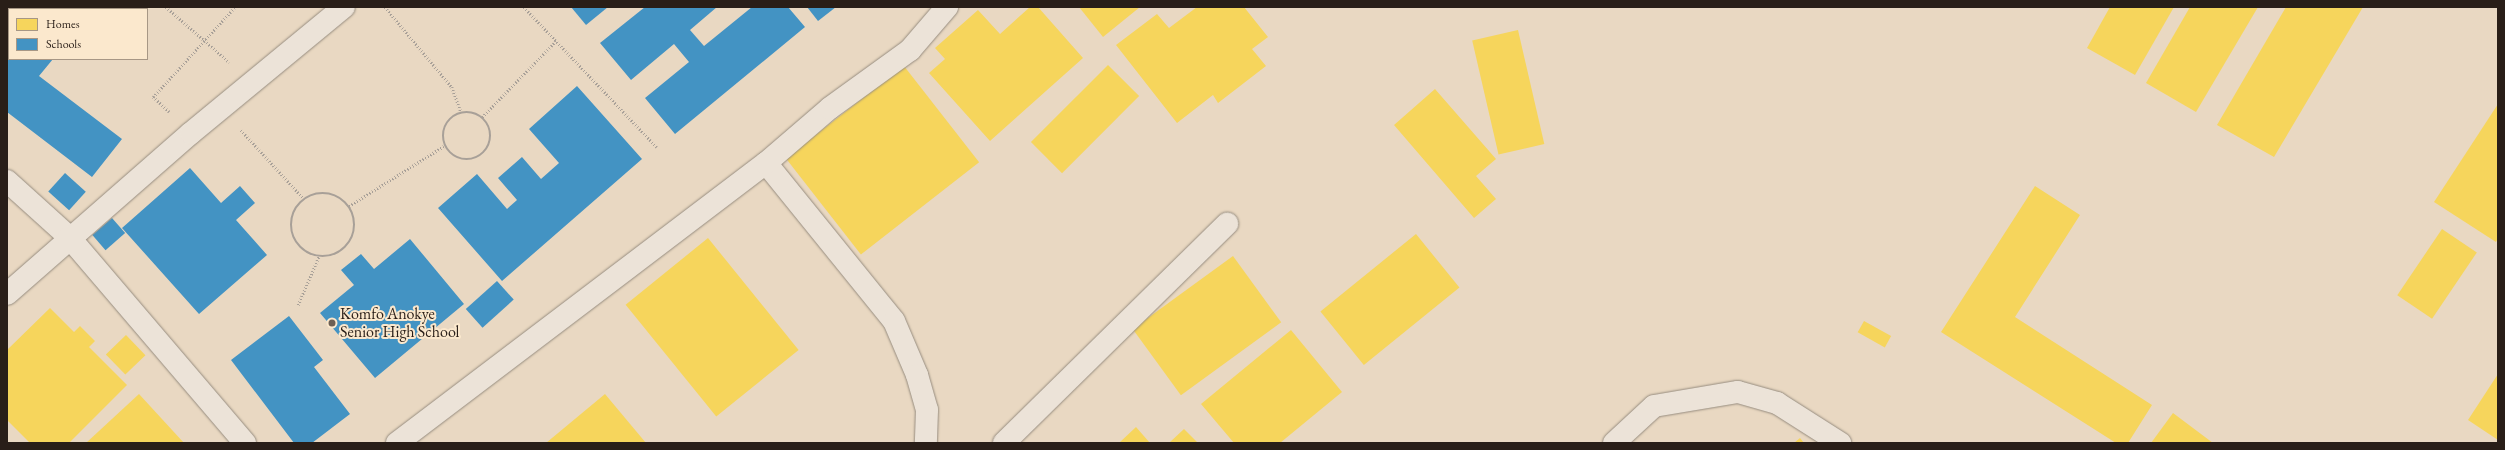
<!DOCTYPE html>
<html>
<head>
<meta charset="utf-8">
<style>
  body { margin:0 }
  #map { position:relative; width:2505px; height:450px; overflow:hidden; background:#e9d8c2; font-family:"EB Garamond",serif }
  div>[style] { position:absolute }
  .homes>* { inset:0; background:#f6d55c; transform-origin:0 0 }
  .schools>* { inset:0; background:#4393c3; transform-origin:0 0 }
  .path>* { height:2.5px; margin-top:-1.25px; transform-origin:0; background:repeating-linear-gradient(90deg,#a8a098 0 1px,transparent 0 3px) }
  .path>.ring { margin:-1.25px; padding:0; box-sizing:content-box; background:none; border:2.5px solid #a8a098; border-radius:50% }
  .roads { filter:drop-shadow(0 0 1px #968c7f) drop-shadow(0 0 1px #968c7f) }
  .minor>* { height:22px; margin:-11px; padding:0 11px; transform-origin:11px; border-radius:11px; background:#ece3d8 }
  .dots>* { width:11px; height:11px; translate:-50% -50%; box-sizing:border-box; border:2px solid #fbe8cd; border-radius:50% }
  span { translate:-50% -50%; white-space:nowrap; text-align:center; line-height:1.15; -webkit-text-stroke:4px #fbe8cd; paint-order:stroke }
  .poi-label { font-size:16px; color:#291e18 }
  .left { translate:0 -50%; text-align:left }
  .frame { position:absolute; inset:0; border:8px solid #291e18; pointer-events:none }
  .legend { position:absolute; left:8px; top:8px; width:140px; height:52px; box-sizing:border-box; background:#fbe8cd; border:1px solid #a79785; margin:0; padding:5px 7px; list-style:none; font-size:12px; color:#291e18 }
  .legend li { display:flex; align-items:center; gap:8px; height:20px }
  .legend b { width:20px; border:1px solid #a79785 }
</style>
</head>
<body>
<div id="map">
  <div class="homes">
    <i style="clip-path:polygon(1030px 7px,1038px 7px,1083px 58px,990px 141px,929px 73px,945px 59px,935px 48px,978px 10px,1000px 34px)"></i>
    <i style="clip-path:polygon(1079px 7px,1140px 7px,1103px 37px)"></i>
    <i style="clip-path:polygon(1197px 7px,1244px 7px,1268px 37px,1252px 49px,1266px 66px,1218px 103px,1213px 95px,1177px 123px,1116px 45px,1157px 14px,1169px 28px)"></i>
    <i style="clip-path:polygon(2110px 7px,2174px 7px,2135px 75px,2087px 48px)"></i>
    <i style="clip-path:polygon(2190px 7px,2258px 7px,2196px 112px,2146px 83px)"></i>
    <i style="clip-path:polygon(2286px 7px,2363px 7px,2274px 157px,2217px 125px)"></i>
    <i style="left:1518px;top:30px;width:117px;height:47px;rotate:77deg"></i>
    <i style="left:1108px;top:65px;width:44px;height:109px;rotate:45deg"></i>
    <i style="left:904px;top:66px;width:122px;height:150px;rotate:52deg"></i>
    <i style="clip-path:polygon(1435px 89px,1496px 159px,1476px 176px,1496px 199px,1474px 218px,1394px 125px)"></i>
    <i style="clip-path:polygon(2498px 104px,2498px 238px,2496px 242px,2434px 202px)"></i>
    <i style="clip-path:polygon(2035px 186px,2080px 215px,2015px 317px,2152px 405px,2128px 443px,2116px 443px,1941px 332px)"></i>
    <i style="left:2442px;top:229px;width:42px;height:80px;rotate:34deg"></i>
    <i style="left:1416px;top:234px;width:69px;height:123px;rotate:51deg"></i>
    <i style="left:708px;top:238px;width:144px;height:106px;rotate:51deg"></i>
    <i style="left:1233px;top:256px;width:82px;height:124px;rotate:54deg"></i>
    <i style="clip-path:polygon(50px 308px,74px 332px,80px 326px,95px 341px,89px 347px,127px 385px,69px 443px,30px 443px,7px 420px,7px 350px)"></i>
    <i style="left:1864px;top:321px;width:31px;height:13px;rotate:29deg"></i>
    <i style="clip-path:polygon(1291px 330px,1342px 392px,1280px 443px,1234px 443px,1201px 404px)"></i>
    <i style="left:126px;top:335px;width:28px;height:28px;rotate:46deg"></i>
    <i style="clip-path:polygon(2498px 374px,2498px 440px,2468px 420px)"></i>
    <i style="clip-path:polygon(139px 394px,184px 443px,86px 443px)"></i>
    <i style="clip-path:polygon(605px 394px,646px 443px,546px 443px)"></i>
    <i style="clip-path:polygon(2173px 413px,2213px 443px,2151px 443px)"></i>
    <i style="clip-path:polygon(1136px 427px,1150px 443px,1119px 443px)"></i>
    <i style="clip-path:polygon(1184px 429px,1198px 443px,1169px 443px)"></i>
    <i style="clip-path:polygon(1800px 438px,1804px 443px,1794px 443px)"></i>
  </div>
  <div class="schools">
    <i style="clip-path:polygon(49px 7px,93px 7px,47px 9px)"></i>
    <i style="clip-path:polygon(571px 7px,608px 7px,586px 25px)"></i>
    <i style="clip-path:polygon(645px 7px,717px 7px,690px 30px,704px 46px,752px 7px,788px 7px,805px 27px,675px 134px,645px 98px,689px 62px,674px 44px,631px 80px,600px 43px)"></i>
    <i style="clip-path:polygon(807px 7px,836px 7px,818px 21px)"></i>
    <i style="clip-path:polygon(8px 59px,53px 59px,39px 76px,122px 139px,92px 177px,7px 112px)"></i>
    <i style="clip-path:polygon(577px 86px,642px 159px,502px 281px,438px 208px,477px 174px,507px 209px,517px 200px,498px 178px,522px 157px,541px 179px,559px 163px,529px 129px)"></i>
    <i style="clip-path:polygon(190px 168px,221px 203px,240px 186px,255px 203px,236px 220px,267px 255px,199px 314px,122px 228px)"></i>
    <i style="left:65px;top:173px;width:28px;height:25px;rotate:42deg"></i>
    <i style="left:112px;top:218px;width:20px;height:26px;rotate:49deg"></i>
    <i style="clip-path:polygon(410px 239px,464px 304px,375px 378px,320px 313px,354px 285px,341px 270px,361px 254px,374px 269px)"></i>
    <i style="left:497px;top:281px;width:25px;height:42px;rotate:48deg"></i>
    <i style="clip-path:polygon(289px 316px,323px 360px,314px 367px,350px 414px,312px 443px,294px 443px,231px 360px)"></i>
  </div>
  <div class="path">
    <i style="left:166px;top:7px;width:84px;rotate:41.1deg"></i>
    <i style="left:385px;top:7px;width:104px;rotate:50.1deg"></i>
    <i style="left:452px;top:87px;width:27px;rotate:70deg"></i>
    <i style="left:524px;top:7px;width:193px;rotate:46.5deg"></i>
    <i class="ring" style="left:443px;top:112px;width:45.5px;height:45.5px"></i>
    <i style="left:169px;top:112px;width:22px;rotate:-137deg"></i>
    <i style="left:153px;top:97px;width:122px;rotate:-47.7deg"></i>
    <i style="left:482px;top:117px;width:106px;rotate:-45.8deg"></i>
    <i style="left:241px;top:130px;width:93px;rotate:47.6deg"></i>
    <i class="ring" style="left:291px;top:193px;width:61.5px;height:61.5px"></i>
    <i style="left:349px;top:206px;width:112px;rotate:-32.3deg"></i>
    <i style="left:298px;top:305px;width:53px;rotate:-66.8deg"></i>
  </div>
  <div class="roads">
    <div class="minor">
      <i style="left:766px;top:163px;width:203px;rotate:51deg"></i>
      <i style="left:894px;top:321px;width:59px;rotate:66.9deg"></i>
      <i style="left:917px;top:375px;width:36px;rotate:74deg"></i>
      <i style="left:927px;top:410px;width:33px;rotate:92deg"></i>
      <i style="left:7px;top:181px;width:84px;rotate:42.1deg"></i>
      <i style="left:69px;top:237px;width:271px;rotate:49.5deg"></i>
      <i style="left:7px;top:294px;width:244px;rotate:-41.2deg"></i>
      <i style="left:191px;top:133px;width:198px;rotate:-39.5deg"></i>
      <i style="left:397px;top:443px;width:463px;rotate:-37.2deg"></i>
      <i style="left:766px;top:163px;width:84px;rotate:-40.7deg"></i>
      <i style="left:830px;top:108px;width:99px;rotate:-35.9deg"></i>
      <i style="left:910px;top:50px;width:57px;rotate:-49.3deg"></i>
      <i style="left:1004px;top:443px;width:313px;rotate:-44.5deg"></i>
      <i style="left:1614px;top:443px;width:54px;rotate:-42.8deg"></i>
      <i style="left:1654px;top:406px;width:85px;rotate:-9.5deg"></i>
      <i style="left:1738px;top:392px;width:41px;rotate:15.8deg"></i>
      <i style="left:1777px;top:403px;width:75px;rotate:32.4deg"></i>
    </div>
  </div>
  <div class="dots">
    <i style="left:332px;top:323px;background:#6c5f54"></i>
  </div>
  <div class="poi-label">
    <span class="left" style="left:340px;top:323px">Komfo Anokye<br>Senior High School</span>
  </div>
  <div class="frame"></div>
  <ul class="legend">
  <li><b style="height:11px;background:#f6d55c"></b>Homes</li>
  <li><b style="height:11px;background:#4393c3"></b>Schools</li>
  </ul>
</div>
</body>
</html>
